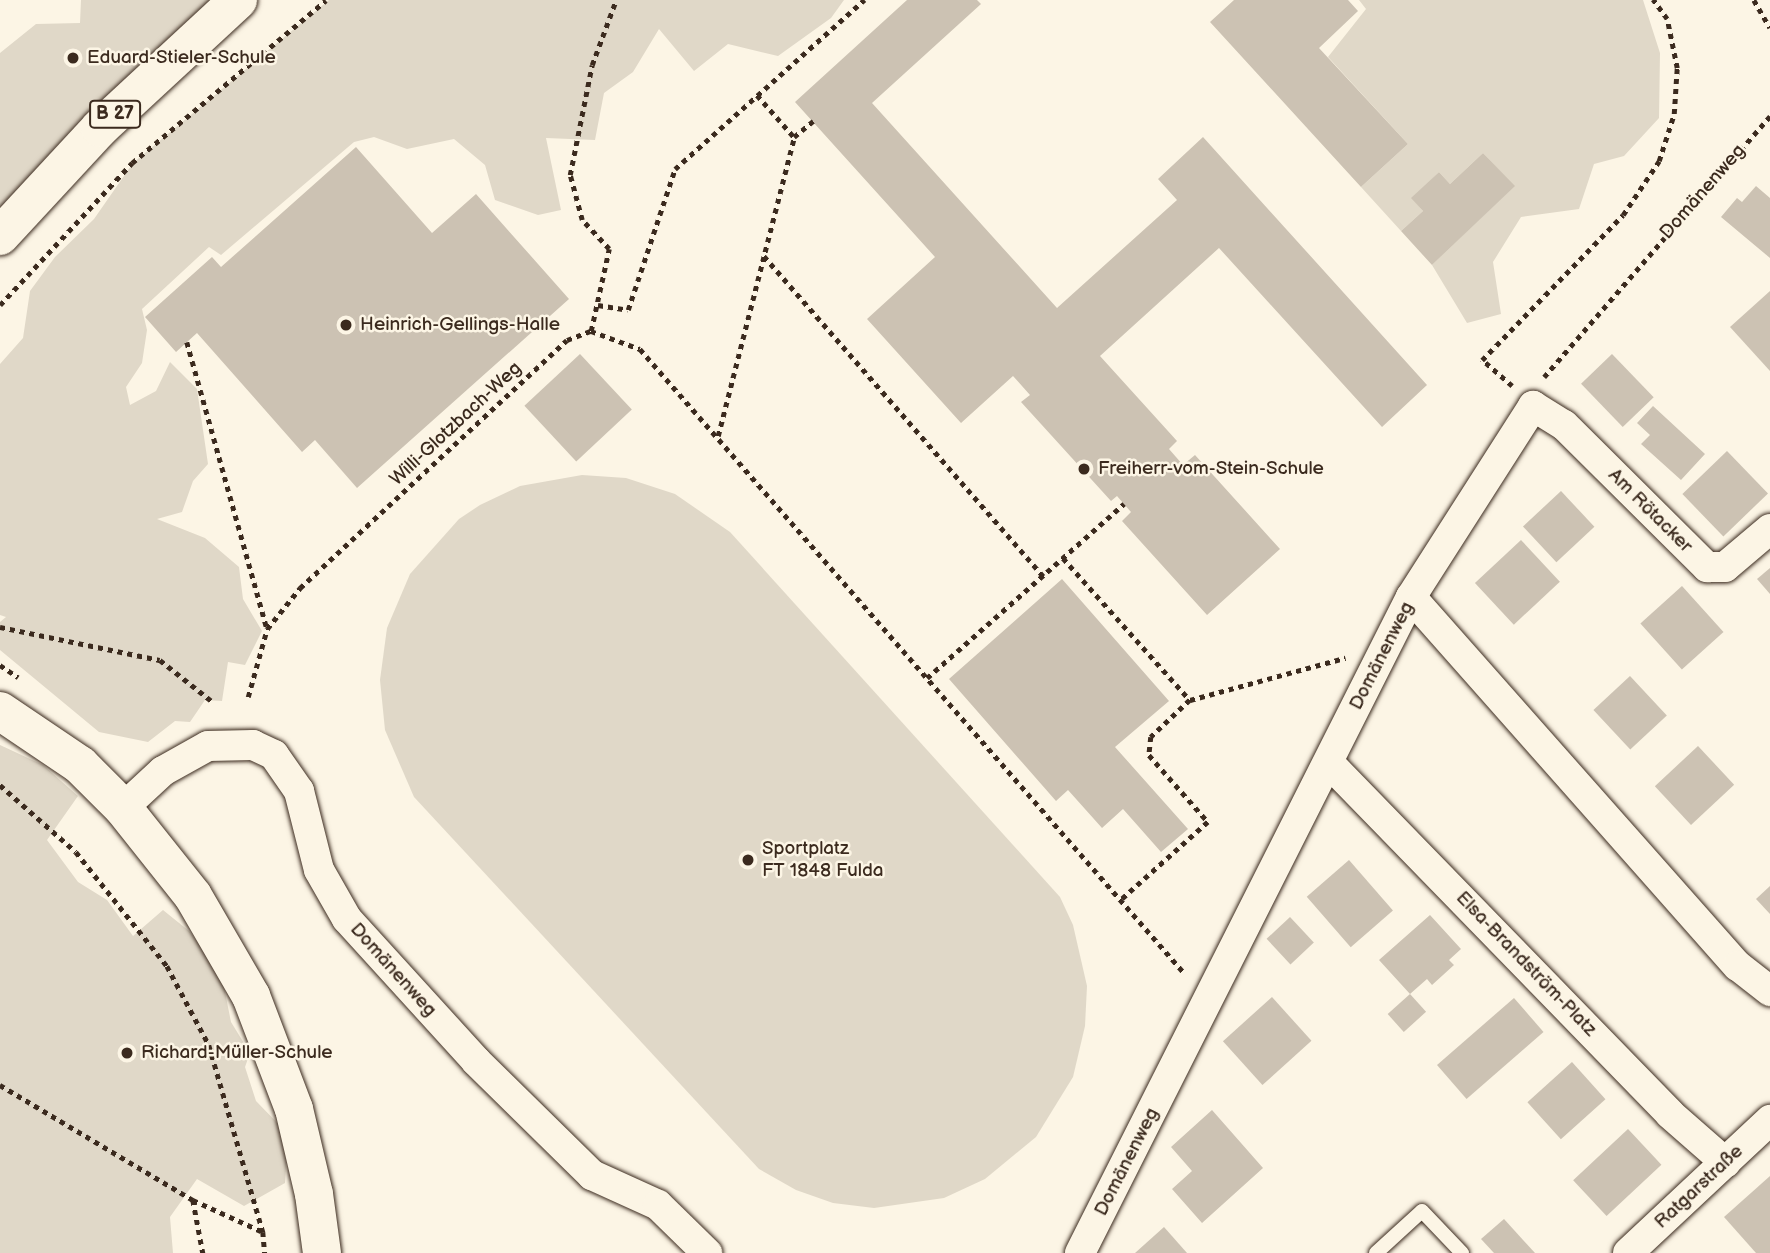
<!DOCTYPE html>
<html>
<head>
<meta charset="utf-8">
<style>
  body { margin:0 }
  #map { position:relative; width:1770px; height:1253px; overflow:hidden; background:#fcf5e5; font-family:"Balsamiq Sans",sans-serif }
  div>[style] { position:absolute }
  .green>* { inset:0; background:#e0d8c8 }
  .building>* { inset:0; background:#ccc2b3; transform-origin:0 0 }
  .path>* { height:4.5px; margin-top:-2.25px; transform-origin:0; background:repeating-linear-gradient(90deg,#3b2a1e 0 5px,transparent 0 10px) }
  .roads { filter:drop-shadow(0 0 2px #3b2a1e) drop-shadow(0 0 2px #3b2a1e) }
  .lane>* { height:14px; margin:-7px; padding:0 7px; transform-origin:7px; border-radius:7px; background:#fcf5e5 }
  .street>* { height:30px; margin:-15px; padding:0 15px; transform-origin:15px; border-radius:15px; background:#fcf5e5 }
  .secondary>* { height:38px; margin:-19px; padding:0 19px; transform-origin:19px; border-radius:19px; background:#fcf5e5 }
  .highway>* { height:38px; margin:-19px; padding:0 19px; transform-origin:19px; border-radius:19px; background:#fcf5e5 }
  .dots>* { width:19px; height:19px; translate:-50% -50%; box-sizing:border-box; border:4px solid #fcf5e5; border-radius:50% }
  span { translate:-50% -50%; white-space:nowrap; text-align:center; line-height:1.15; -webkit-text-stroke:5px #fcf5e5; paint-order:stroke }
  .shield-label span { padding:2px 5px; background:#fcf5e5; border:2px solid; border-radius:5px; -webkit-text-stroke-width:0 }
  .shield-label { font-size:18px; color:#3b2a1e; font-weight:700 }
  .poi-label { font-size:19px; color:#3b2a1e }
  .left { translate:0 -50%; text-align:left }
  .street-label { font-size:19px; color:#3b2a1e }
</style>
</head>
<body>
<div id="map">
  <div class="green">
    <i style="clip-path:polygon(81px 0,227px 0,0 218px,0 53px,36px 24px,80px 23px)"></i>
    <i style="clip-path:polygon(329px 0,844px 0,831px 18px,778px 56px,728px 44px,694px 71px,659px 29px,633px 72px,604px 93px,595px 140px,546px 138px,561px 210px,538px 215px,495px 200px,485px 165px,454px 139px,407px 149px,374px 137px,354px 142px,221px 255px,209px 247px,142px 309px,147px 330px,142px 363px,126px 387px,130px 405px,156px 391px,170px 362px,197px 389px,208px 464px,193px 481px,182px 512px,157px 519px,205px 538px,239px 567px,243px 599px,262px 631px,245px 665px,228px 662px,222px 701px,205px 700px,190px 722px,175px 721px,148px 742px,99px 732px,0 650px,0 622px,6px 617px,0 615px,0 364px,23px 338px,30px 291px,55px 257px,94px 219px,133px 163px)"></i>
    <i style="clip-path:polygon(1359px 0,1643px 0,1660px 53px,1659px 118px,1624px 156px,1594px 164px,1579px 209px,1521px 217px,1493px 262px,1501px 314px,1467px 323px,1432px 265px,1514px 186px,1483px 153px,1450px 184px,1439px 172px,1412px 198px,1423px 211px,1401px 231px,1361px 187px,1408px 144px,1328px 57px,1366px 9px)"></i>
    <i style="clip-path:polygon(582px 475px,626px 478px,675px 494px,730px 532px,1060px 897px,1073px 925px,1087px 986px,1085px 1026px,1073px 1077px,1036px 1137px,985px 1179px,944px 1198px,874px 1208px,833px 1203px,796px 1190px,759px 1169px,414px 797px,385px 730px,380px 680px,387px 628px,410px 574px,459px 519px,480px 505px,520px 486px)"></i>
    <i style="clip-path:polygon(0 745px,43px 765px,78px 796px,47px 840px,78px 882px,107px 900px,133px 936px,163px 910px,189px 931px,221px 972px,231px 1022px,250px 1053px,245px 1067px,256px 1101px,288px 1134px,285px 1183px,244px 1206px,197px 1179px,170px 1217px,173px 1253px,0 1253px)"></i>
  </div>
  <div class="building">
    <i style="clip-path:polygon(907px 0,977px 0,981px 4px,872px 103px,1057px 308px,1177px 200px,1158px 179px,1203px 137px,1427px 385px,1382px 427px,1219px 248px,1100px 356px,1177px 441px,1169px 449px,1183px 465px,1195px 455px,1280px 549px,1207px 615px,1122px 521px,1131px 512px,1117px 496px,1111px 501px,1021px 402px,1030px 395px,1013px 376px,961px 423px,867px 319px,935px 257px,795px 102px)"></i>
    <i style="clip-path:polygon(1234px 0,1348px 0,1358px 11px,1319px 48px,1408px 144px,1361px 187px,1210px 22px)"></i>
    <i style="clip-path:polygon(356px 147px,432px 233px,476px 194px,569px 299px,357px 488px,315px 440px,302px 452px,197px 333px,176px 352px,145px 317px,212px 257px,221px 267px)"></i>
    <i style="clip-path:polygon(1483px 153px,1515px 186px,1432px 265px,1401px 231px,1423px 211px,1411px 198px,1439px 172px,1450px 184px)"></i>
    <i style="clip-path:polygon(1756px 186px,1770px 198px,1770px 258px,1721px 217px,1737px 198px,1742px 202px)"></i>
    <i style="clip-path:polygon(1770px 291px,1770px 371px,1730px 327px)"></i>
    <i style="left:580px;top:354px;width:76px;height:76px;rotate:47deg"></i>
    <i style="left:1612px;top:354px;width:60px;height:43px;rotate:46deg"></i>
    <i style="clip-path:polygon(1653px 406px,1705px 454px,1681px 480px,1641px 444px,1650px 435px,1637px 423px)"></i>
    <i style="left:1727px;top:451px;width:59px;height:62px;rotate:46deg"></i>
    <i style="left:1561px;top:491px;width:49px;height:52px;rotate:47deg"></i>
    <i style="left:1521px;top:540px;width:57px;height:63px;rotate:47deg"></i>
    <i style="clip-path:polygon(1770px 568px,1770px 594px,1757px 579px)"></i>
    <i style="clip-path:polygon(1062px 579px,1169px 701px,1115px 747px,1188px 829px,1161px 852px,1123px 809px,1102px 828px,1068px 790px,1056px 801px,949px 679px)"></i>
    <i style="left:1682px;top:586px;width:62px;height:56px;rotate:48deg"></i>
    <i style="left:1630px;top:676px;width:54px;height:50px;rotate:47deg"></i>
    <i style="left:1698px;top:746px;width:53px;height:59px;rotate:47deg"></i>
    <i style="left:1349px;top:860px;width:67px;height:56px;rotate:49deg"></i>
    <i style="clip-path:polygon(1770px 886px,1770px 914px,1756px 899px)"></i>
    <i style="clip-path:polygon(1430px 915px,1461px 949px,1449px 960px,1454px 965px,1432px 985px,1427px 979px,1410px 994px,1379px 960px)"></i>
    <i style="left:1290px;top:917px;width:35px;height:32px;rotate:47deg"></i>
    <i style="left:1410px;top:994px;width:24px;height:30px;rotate:48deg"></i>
    <i style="left:1272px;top:997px;width:59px;height:66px;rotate:48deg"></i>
    <i style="left:1514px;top:998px;width:45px;height:102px;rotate:49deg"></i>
    <i style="left:1572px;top:1062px;width:50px;height:60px;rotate:48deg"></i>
    <i style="clip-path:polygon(1212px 1110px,1263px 1168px,1202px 1223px,1172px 1189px,1192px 1171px,1171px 1147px)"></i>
    <i style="left:1628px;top:1129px;width:49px;height:75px;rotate:47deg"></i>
    <i style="clip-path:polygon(1770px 1176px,1770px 1253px,1756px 1253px,1724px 1217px)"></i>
    <i style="clip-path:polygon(1504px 1219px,1535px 1253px,1494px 1253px,1481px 1239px)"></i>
    <i style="clip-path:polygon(1164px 1227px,1187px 1253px,1135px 1253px)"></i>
  </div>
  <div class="path">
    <i style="left:1754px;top:0;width:32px;rotate:60deg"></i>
    <i style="left:757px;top:95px;width:56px;rotate:48.6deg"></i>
    <i style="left:764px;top:256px;width:425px;rotate:48.9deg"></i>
    <i style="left:0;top:305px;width:194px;rotate:-47.1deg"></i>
    <i style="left:132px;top:163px;width:253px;rotate:-40deg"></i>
    <i style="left:598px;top:305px;width:30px;rotate:9deg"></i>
    <i style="left:628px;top:310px;width:149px;rotate:-71.6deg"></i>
    <i style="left:675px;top:169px;width:254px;rotate:-41.8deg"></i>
    <i style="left:591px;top:331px;width:52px;rotate:20.2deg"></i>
    <i style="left:640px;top:349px;width:829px;rotate:48.91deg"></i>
    <i style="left:187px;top:342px;width:298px;rotate:74.4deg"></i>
    <i style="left:1544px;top:377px;width:345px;rotate:-49.1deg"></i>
    <i style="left:1512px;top:386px;width:40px;rotate:-139deg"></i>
    <i style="left:1482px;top:360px;width:202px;rotate:-45.8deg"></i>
    <i style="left:1623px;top:215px;width:65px;rotate:-56.3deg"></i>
    <i style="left:1659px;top:161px;width:49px;rotate:-72.3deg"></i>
    <i style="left:1674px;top:114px;width:46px;rotate:-86.3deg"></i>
    <i style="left:1677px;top:68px;width:50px;rotate:-101.5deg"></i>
    <i style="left:1667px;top:19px;width:24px;rotate:-126deg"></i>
    <i style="left:718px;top:436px;width:309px;rotate:-75.7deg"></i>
    <i style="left:794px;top:137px;width:25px;rotate:-40deg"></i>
    <i style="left:1063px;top:558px;width:191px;rotate:48.2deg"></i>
    <i style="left:1190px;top:700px;width:54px;rotate:136.5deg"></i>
    <i style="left:1151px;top:737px;width:18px;rotate:96deg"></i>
    <i style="left:1149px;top:755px;width:89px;rotate:48.6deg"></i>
    <i style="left:1208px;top:822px;width:117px;rotate:138.1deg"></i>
    <i style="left:0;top:627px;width:163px;rotate:11.7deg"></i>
    <i style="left:160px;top:660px;width:68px;rotate:38.4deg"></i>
    <i style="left:0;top:665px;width:22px;rotate:34deg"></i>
    <i style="left:927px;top:678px;width:263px;rotate:-41.5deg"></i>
    <i style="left:248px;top:697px;width:71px;rotate:-74.4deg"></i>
    <i style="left:267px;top:629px;width:53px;rotate:-51.2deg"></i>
    <i style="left:300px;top:588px;width:364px;rotate:-42.9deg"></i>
    <i style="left:567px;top:340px;width:26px;rotate:-21deg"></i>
    <i style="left:591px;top:331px;width:84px;rotate:-77.6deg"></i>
    <i style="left:609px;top:249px;width:40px;rotate:-133deg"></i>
    <i style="left:582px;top:220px;width:47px;rotate:-104.9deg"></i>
    <i style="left:570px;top:175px;width:112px;rotate:-78.7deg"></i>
    <i style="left:592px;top:65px;width:69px;rotate:-69.7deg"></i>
    <i style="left:1190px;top:700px;width:161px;rotate:-15.2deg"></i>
    <i style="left:0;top:785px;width:101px;rotate:41.4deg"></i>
    <i style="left:76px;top:852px;width:146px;rotate:51.4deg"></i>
    <i style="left:167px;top:966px;width:89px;rotate:62deg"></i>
    <i style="left:209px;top:1045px;width:195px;rotate:73.9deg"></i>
    <i style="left:263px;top:1232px;width:21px;rotate:85deg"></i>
    <i style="left:0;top:1085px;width:225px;rotate:30.8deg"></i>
    <i style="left:193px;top:1200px;width:77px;rotate:24.6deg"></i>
    <i style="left:193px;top:1200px;width:54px;rotate:79.3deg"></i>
  </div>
  <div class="roads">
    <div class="lane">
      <i style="left:1376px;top:1253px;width:62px;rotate:-42.4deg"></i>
      <i style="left:1422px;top:1211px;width:58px;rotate:46.4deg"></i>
    </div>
    <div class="street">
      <i style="left:1411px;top:597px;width:493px;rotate:48.5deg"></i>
      <i style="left:1738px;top:966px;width:41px;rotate:38deg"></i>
      <i style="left:1329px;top:763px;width:489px;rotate:45.8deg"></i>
      <i style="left:1670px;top:1114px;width:74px;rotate:41.2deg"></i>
      <i style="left:123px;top:808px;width:54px;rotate:-42.8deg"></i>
      <i style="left:163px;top:771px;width:51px;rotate:-29.1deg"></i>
      <i style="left:208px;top:746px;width:45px;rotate:-1.3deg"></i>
      <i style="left:253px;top:745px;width:23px;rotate:25deg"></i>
      <i style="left:274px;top:755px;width:44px;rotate:55.2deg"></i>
      <i style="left:299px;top:791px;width:81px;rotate:75.8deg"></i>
      <i style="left:319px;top:870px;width:56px;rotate:60.3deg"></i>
      <i style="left:347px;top:919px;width:192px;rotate:47.7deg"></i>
      <i style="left:476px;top:1061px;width:163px;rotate:44.5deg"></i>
      <i style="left:592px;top:1175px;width:72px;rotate:24.4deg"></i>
      <i style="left:658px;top:1205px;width:69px;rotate:44.4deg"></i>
      <i style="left:1080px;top:1253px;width:735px;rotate:-63.23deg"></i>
      <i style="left:1411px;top:597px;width:227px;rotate:-57.4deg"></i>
      <i style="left:1533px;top:406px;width:36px;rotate:32deg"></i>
      <i style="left:1564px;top:425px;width:202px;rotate:44.8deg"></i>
      <i style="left:1707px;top:567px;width:18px"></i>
      <i style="left:1725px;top:567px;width:59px;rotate:-40.2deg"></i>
      <i style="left:1628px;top:1253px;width:195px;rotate:-43.1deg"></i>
    </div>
    <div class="secondary">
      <i style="left:0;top:711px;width:97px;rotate:34deg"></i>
      <i style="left:80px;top:765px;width:61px;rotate:45deg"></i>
      <i style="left:123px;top:808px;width:112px;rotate:51.5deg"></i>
      <i style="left:193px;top:896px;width:116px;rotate:59.9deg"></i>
      <i style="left:251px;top:996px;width:121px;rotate:69.2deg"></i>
      <i style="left:294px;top:1109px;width:87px;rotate:76.8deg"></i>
      <i style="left:314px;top:1194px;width:60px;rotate:82.3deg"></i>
    </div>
    <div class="highway">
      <i style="left:0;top:236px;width:147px;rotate:-47.2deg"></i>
      <i style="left:100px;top:128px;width:188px;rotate:-42.8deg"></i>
    </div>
  </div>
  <div class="dots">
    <i style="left:73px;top:58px;background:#3b2a1e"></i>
    <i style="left:346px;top:325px;background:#3b2a1e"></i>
    <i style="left:1084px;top:469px;background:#3b2a1e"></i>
    <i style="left:748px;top:860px;background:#3b2a1e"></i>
    <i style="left:127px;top:1053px;background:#3b2a1e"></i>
  </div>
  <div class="shield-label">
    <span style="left:115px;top:114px">B 27</span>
  </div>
  <div class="poi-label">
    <span class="left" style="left:87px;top:58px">Eduard-Stieler-Schule</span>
    <span class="left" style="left:360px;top:325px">Heinrich-Gellings-Halle</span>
    <span class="left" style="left:1098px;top:469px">Freiherr-vom-Stein-Schule</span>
    <span class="left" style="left:762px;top:860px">Sportplatz<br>FT 1848 Fulda</span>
    <span class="left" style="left:141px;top:1053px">Richard-Müller-Schule</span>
  </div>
  <div class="street-label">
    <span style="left:1703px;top:192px;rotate:-49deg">Domänenweg</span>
    <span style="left:456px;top:424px;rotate:-43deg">Willi-Glotzbach-Weg</span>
    <span style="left:1650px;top:511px;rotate:45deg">Am Rötacker</span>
    <span style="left:1382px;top:656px;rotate:-63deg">Domänenweg</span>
    <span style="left:1526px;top:964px;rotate:46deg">Elsa-Brandström-Platz</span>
    <span style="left:393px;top:970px;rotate:48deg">Domänenweg</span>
    <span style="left:1127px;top:1162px;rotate:-63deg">Domänenweg</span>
    <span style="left:1699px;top:1187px;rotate:-43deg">Ratgarstraße</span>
  </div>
</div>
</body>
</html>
